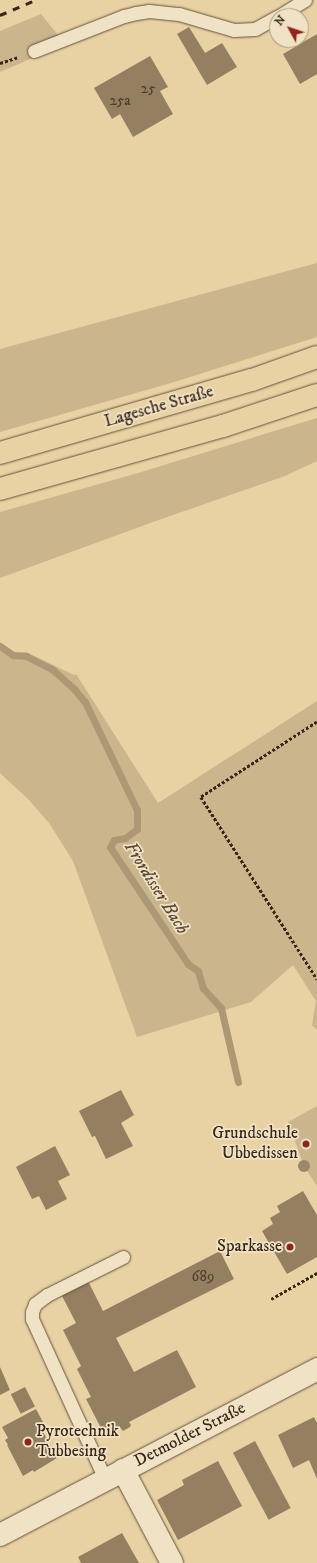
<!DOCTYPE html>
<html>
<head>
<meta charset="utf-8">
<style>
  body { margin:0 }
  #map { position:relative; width:317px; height:1563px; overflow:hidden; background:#e8d2a4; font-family:"IM FELL DW Pica",serif }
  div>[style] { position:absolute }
  .green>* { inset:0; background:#cab58c }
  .stream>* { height:7px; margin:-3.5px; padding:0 3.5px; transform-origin:3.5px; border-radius:3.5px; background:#ac9875 }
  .building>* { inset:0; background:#947f61; transform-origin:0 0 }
  .path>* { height:2.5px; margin-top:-1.25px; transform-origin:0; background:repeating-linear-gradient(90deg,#392619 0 3px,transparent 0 5px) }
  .roads { filter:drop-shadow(0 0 1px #65513c) drop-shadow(0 0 1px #65513c) }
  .service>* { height:13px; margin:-6.5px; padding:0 6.5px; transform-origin:6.5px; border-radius:6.5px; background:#f0e2c4 }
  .minor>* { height:22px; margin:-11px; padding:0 11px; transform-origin:11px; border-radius:11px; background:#f0e2c4 }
  .tertiary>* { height:22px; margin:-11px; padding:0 11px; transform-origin:11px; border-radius:11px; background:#f0e2c4 }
  .trunk>* { height:22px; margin:-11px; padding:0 11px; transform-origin:11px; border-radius:11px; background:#e8d2a4 }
  .rail>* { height:3px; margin-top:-1.5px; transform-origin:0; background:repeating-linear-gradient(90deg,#392619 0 7px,transparent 0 14px) }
  .trees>* { width:12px; height:12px; margin:-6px; border-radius:50%; background:#9c8768 }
  .dots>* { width:11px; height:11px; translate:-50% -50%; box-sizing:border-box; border:2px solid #f0e2c4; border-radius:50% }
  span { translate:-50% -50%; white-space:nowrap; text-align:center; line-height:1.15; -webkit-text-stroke:3.5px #f0e2c4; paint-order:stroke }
  .number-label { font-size:15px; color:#503c2b }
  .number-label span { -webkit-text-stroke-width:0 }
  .street-label { font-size:17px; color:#392619 }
  .poi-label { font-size:17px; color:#392619 }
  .right { translate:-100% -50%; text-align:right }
  .left { translate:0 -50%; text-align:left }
  .water-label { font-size:18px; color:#5c4835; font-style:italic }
  .north { position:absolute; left:269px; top:8px; width:40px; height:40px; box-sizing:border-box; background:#f0e2c4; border:1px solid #a79780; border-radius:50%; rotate:310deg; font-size:11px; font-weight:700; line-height:16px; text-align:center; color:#392619 }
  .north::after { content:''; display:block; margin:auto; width:14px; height:18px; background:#8f2418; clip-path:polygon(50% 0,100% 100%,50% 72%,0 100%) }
</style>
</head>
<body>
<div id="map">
  <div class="green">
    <i style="clip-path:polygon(41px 14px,65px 44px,0 72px,0 31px)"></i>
    <i style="clip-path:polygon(317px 263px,317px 337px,171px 383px,0 432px,0 349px)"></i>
    <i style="clip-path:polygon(317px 418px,317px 461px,285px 476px,153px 522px,0 578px,0 512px,138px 473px)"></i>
    <i style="clip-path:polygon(0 644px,15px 653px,26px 652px,74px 675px,76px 674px,158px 803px,317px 701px,317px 1030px,312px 1025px,316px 1001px,293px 965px,251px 1002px,137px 1037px,73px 861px,49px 823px,29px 800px,0 773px)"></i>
    <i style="clip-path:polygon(317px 1106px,317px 1186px,304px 1166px,288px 1122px)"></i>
  </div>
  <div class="stream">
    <i style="left:0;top:646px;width:16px;rotate:35deg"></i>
    <i style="left:13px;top:655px;width:13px;rotate:4deg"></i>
    <i style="left:26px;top:656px;width:29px;rotate:27deg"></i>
    <i style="left:52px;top:669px;width:30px;rotate:42deg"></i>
    <i style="left:74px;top:689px;width:17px;rotate:50deg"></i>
    <i style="left:85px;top:702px;width:120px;rotate:64.3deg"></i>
    <i style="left:137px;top:810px;width:19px;rotate:90deg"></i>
    <i style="left:137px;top:829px;width:15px;rotate:143deg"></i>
    <i style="left:125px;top:838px;width:11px;rotate:170deg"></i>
    <i style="left:114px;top:840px;width:8px;rotate:120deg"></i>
    <i style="left:110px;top:847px;width:141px;rotate:56.3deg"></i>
    <i style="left:188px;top:964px;width:12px;rotate:35deg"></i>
    <i style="left:198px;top:971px;width:18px;rotate:74deg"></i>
    <i style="left:203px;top:988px;width:27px;rotate:48deg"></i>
    <i style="left:221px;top:1008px;width:76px;rotate:77.1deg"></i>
  </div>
  <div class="building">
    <i style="clip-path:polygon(189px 27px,205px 53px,222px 43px,237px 67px,207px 85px,177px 34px)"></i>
    <i style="clip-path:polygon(317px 34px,317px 74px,300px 84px,283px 54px)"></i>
    <i style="clip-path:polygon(150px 56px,168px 87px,160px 91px,173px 114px,133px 137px,120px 114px,112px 119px,94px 88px)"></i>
    <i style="clip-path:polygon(121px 1090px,134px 1115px,121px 1123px,133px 1146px,106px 1159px,95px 1136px,92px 1137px,79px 1111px)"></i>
    <i style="clip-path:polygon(55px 1146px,70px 1175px,58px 1181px,67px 1199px,46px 1210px,39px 1196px,32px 1199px,16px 1167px)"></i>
    <i style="clip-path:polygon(303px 1191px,317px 1215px,317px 1257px,287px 1274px,262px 1231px,273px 1224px,270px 1218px,280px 1212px,277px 1206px)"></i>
    <i style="clip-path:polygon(220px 1251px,234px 1279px,116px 1338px,134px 1372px,177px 1350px,196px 1387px,129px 1422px,131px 1425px,130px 1427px,123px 1431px,119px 1426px,104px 1434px,86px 1399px,91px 1397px,77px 1369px,81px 1366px,63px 1330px,76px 1323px,61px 1294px,88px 1281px,103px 1311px)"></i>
    <i style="clip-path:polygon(0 1367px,10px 1390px,0 1395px)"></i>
    <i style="left:25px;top:1387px;width:22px;height:16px;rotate:63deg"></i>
    <i style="clip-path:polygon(36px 1409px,45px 1426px,41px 1428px,57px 1458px,34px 1472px,33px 1470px,23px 1476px,7px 1445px,8px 1445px,5px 1440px,8px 1438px,2px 1427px)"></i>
    <i style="clip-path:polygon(314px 1417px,317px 1423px,317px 1479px,309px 1460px,293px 1468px,278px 1435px)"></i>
    <i style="left:255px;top:1441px;width:76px;height:25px;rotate:62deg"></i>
    <i style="clip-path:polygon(218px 1461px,242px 1506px,178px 1540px,157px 1500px,184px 1485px,182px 1480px)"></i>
    <i style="clip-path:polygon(122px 1533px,139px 1563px,81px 1563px,78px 1557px)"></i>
  </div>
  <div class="path">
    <i style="left:0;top:63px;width:19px;rotate:-18deg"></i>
    <i style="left:317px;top:722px;width:138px;rotate:147.1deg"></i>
    <i style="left:201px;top:797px;width:216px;rotate:57.5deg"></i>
    <i style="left:271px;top:1299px;width:53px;rotate:-29.5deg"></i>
  </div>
  <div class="roads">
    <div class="service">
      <i style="left:279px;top:16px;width:31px;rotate:-32deg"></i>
      <i style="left:34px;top:51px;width:97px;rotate:-21.3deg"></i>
      <i style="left:124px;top:16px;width:12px;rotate:-14deg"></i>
      <i style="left:136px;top:13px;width:13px;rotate:-9deg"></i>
      <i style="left:149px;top:11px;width:30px;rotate:6deg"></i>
      <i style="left:179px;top:14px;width:57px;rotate:16.2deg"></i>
      <i style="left:234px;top:30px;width:21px;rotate:-3deg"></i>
      <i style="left:255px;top:29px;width:25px;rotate:-29deg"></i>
      <i style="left:105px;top:1479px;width:176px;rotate:-114.5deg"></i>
      <i style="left:32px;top:1319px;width:7px;rotate:-90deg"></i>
      <i style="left:32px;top:1312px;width:9px;rotate:-69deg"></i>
      <i style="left:35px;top:1304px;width:15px;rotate:-37deg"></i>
      <i style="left:47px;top:1295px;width:85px;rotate:-26.6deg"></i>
    </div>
    <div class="minor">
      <i style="left:123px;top:1470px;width:105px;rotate:62.2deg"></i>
    </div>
    <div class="tertiary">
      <i style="left:0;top:1535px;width:358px;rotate:-27.6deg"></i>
    </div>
    <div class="trunk">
      <i style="left:0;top:453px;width:262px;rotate:-16.2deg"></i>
      <i style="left:252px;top:380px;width:69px;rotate:-19.5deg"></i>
      <i style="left:0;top:489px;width:232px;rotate:-15.8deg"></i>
      <i style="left:223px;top:426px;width:99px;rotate:-18.3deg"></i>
    </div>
  </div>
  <div class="rail">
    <i style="left:0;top:15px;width:38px;rotate:-23deg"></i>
  </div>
  <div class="trees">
    <i style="left:304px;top:1166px"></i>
  </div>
  <div class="dots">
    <i style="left:306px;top:1144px;background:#8f2418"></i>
    <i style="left:290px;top:1247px;background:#8f2418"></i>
    <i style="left:28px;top:1442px;background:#8f2418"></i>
  </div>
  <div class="number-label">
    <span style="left:148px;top:89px">25</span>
    <span style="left:120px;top:101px">25a</span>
    <span style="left:203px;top:1277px">689</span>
  </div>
  <div class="street-label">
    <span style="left:159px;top:407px;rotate:-16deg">Lagesche Straße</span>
    <span style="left:190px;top:1435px;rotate:-27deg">Detmolder Straße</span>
  </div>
  <div class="poi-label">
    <span class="right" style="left:298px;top:1144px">Grundschule<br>Ubbedissen</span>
    <span class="right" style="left:282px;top:1247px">Sparkasse</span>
    <span class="left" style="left:36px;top:1442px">Pyrotechnik<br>Tubbesing</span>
  </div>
  <div class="water-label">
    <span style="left:156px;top:888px;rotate:58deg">Frordisser Bach</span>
  </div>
  <div class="north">N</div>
</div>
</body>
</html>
